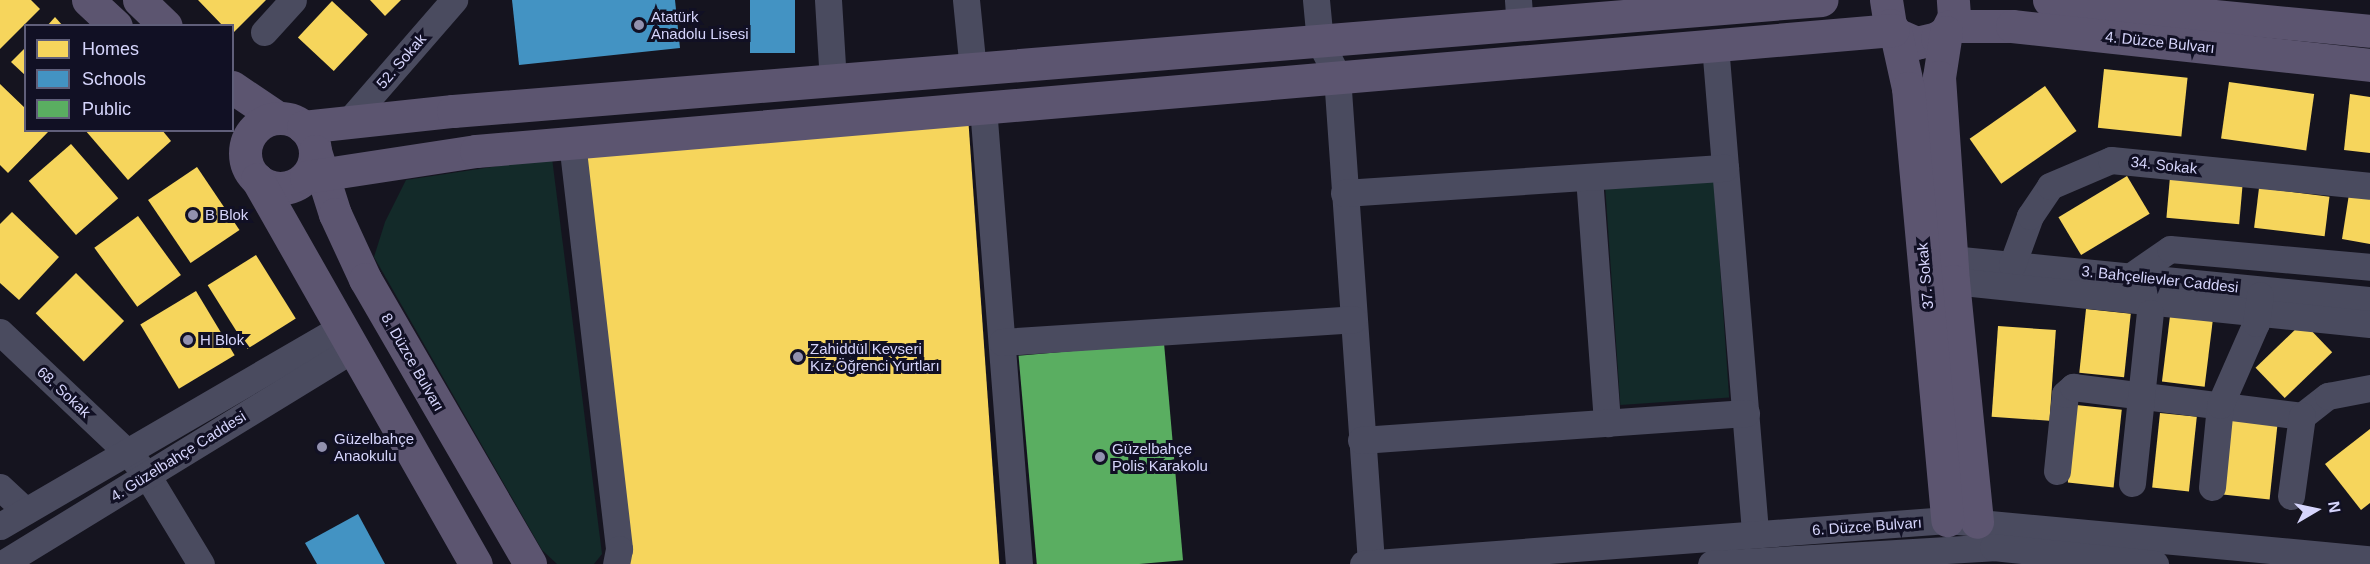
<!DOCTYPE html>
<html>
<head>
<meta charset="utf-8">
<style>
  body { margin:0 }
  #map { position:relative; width:2370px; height:564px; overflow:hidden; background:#15141f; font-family:Helvetica,sans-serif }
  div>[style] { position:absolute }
  .green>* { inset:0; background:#132a29; transform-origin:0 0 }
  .homes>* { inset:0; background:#f6d55c; transform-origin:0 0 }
  .schools>* { inset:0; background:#4393c3; transform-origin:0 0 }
  .public>* { inset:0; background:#5aae61; transform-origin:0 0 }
  .minor>* { height:27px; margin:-13.5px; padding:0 13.5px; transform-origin:13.5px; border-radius:13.5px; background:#4a4b5f }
  .major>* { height:33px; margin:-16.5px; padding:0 16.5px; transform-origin:16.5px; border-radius:16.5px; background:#5c5570 }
  .major>.ring { margin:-16.5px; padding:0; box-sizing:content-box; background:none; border:33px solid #5c5570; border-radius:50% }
  .dots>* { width:16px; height:16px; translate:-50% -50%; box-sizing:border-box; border:3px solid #111024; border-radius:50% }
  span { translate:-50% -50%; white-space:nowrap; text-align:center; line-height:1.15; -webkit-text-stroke:6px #111024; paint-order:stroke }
  .poi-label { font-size:15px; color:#d6d5fc }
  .left { translate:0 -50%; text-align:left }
  .street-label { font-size:15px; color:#d6d5fc }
  .legend { position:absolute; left:24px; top:24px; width:210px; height:108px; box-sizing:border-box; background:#111024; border:2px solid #605f7a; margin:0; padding:8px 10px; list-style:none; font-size:18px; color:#d6d5fc }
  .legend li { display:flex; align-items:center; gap:12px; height:30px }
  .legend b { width:30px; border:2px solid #605f7a }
  .north { position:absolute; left:2286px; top:480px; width:60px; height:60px; -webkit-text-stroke:4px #111024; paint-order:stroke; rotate:81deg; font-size:16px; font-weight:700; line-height:24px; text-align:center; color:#d6d5fc }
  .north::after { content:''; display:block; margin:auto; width:21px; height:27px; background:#d6d5fc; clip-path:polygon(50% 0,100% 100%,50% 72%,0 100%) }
</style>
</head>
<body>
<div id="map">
  <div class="green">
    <i style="clip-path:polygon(552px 158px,602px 554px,594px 564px,557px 564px,542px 550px,374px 257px,385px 222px,406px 180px)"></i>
    <i style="left:1714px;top:181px;width:217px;height:109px;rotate:86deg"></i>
  </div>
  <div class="homes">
    <i style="clip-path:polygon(0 0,31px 0,40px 9px,0 49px)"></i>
    <i style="clip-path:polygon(198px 0,266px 0,232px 34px,232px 26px,223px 26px)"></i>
    <i style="clip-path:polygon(370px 0,401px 0,385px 16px)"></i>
    <i style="left:332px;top:1px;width:49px;height:50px;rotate:43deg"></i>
    <i style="clip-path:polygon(55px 17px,63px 26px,47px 26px)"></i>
    <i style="clip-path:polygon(26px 47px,26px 76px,11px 62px)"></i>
    <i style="left:2104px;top:69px;width:84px;height:59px;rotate:6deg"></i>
    <i style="left:2229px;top:82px;width:86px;height:57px;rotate:8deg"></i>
    <i style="clip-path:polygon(0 84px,26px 109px,26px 130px,48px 132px,8px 173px,0 165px)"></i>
    <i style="left:2045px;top:86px;width:55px;height:92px;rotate:55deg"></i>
    <i style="clip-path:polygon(2350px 94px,2370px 97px,2370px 153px,2344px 150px)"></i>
    <i style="left:968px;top:116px;width:449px;height:383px;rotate:86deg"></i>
    <i style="clip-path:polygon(85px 130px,162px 130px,171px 141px,128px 180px)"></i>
    <i style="left:71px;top:144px;width:72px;height:56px;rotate:49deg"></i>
    <i style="left:197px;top:167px;width:76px;height:59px;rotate:56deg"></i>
    <i style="left:2127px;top:176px;width:44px;height:80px;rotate:59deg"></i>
    <i style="left:2170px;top:177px;width:73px;height:41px;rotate:5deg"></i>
    <i style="left:2259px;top:188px;width:71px;height:40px;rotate:7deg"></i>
    <i style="clip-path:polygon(2349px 194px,2370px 197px,2370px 244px,2342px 239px)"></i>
    <i style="clip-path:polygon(12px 212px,59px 257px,19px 300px,0 283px,0 224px)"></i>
    <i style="left:138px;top:216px;width:73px;height:54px;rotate:54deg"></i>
    <i style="left:256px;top:255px;width:75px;height:57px;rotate:58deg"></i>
    <i style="left:76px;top:273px;width:68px;height:57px;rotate:45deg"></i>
    <i style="left:196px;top:291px;width:75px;height:65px;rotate:59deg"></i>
    <i style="left:2086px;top:309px;width:45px;height:64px;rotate:6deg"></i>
    <i style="left:2170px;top:316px;width:43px;height:66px;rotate:7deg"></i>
    <i style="left:2303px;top:322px;width:42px;height:66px;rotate:46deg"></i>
    <i style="left:1998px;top:326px;width:58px;height:91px;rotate:4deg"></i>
    <i style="left:2076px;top:405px;width:46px;height:78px;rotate:6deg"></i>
    <i style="left:2160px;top:413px;width:37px;height:75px;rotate:6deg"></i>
    <i style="left:2231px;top:417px;width:47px;height:78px;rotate:6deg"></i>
    <i style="clip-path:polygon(2370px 429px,2370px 503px,2361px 510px,2325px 464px)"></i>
  </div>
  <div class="schools">
    <i style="clip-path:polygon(512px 0,675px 0,680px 48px,519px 65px)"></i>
    <i style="left:750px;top:0;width:45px;height:53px"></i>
    <i style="clip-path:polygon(358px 514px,385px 564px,317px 564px,305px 543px)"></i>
  </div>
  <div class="public">
    <i style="left:1164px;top:343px;width:218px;height:146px;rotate:85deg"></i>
  </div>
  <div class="minor">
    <i style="left:828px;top:0;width:81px;rotate:86.5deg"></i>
    <i style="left:966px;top:0;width:70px;rotate:84.3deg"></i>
    <i style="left:1316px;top:0;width:42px;rotate:84.6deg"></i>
    <i style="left:1320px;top:42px;width:38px;rotate:63deg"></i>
    <i style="left:1337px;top:76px;width:489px;rotate:86deg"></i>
    <i style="left:1518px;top:0;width:26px;rotate:86deg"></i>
    <i style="left:264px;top:32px;width:43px;rotate:-47.8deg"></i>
    <i style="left:1715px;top:45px;width:491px;rotate:85.3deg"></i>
    <i style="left:983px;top:107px;width:458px;rotate:85.5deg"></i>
    <i style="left:348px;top:122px;width:162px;rotate:-49deg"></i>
    <i style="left:572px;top:142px;width:410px;rotate:83.4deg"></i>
    <i style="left:619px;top:549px;width:15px;rotate:101deg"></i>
    <i style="left:1589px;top:177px;width:247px;rotate:85.8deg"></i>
    <i style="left:1344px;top:193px;width:382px;rotate:-3.8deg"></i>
    <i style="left:1951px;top:259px;width:421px;rotate:5.6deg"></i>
    <i style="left:2012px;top:265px;width:52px;rotate:-69.8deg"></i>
    <i style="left:2030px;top:216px;width:36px;rotate:-56deg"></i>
    <i style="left:2050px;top:186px;width:66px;rotate:-23.1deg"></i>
    <i style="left:2111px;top:160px;width:260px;rotate:5.7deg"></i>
    <i style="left:2131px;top:276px;width:47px;rotate:-34.7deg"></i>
    <i style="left:2170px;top:249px;width:201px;rotate:5.1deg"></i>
    <i style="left:1953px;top:281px;width:419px;rotate:5.9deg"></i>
    <i style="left:0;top:332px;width:175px;rotate:43.4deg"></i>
    <i style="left:127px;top:452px;width:30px;rotate:49deg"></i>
    <i style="left:147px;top:475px;width:104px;rotate:58.8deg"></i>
    <i style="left:1002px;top:342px;width:352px;rotate:-3.7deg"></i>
    <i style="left:1361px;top:440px;width:386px;rotate:-4deg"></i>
    <i style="left:2057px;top:471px;width:77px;rotate:-84.1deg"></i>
    <i style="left:2065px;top:394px;width:11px;rotate:-41deg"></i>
    <i style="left:2073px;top:387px;width:231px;rotate:7.2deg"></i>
    <i style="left:2302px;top:416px;width:33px;rotate:-38deg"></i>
    <i style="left:2328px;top:396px;width:43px;rotate:-10.8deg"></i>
    <i style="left:2132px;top:483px;width:171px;rotate:-84deg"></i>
    <i style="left:0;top:487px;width:35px;rotate:43deg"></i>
    <i style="left:2212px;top:487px;width:82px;rotate:-84.4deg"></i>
    <i style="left:2220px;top:405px;width:90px;rotate:-66.3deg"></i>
    <i style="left:2256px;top:323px;width:28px;rotate:-82deg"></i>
    <i style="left:2291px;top:496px;width:81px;rotate:-82.2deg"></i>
    <i style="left:0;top:526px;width:396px;rotate:-30.2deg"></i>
    <i style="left:2px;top:564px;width:413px;rotate:-31.5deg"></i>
    <i style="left:1363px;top:564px;width:586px;rotate:-4.31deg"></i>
    <i style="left:1947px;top:520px;width:425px;rotate:5.3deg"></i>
    <i style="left:1711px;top:564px;width:283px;rotate:-3.4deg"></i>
    <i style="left:1993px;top:547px;width:163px;rotate:6deg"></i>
  </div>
  <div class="major">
    <i style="left:88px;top:0;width:38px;rotate:43deg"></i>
    <i style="left:139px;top:0;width:37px;rotate:44deg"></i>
    <i style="left:1886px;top:0;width:25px;rotate:81deg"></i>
    <i style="left:1890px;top:25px;width:11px;rotate:56deg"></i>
    <i style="left:1896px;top:34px;width:22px;rotate:24deg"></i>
    <i style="left:1916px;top:43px;width:22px;rotate:-13deg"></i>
    <i style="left:1937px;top:38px;width:11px;rotate:-34deg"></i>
    <i style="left:1946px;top:32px;width:18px;rotate:-63deg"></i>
    <i style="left:1954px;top:16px;width:16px;rotate:-94deg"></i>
    <i style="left:2049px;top:0;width:322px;rotate:5.5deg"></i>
    <i style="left:1950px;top:26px;width:62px"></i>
    <i style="left:2012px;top:26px;width:360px;rotate:6.2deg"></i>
    <i style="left:1946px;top:32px;width:46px;rotate:98.8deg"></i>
    <i style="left:1939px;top:77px;width:204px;rotate:86.1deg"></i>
    <i style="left:1953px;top:281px;width:242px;rotate:84.3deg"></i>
    <i style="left:1896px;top:34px;width:55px;rotate:77.5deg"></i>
    <i style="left:1908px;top:88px;width:434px;rotate:84.8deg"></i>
    <i style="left:232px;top:87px;width:55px;rotate:34deg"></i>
    <i class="ring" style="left:245px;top:118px;width:37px;height:37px"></i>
    <i style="left:303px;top:127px;width:151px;rotate:-6.1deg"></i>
    <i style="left:453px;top:111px;width:1373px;rotate:-4.64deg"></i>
    <i style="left:315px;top:151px;width:66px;rotate:72.4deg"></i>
    <i style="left:335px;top:214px;width:72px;rotate:65.2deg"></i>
    <i style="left:365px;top:279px;width:329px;rotate:59.9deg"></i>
    <i style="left:306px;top:177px;width:172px;rotate:-8.7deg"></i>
    <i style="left:476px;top:151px;width:1422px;rotate:-4.88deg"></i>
    <i style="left:257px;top:179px;width:443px;rotate:60.4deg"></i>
  </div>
  <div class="dots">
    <i style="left:639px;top:25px;background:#9291af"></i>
    <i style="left:193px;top:215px;background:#9291af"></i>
    <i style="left:188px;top:340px;background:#9291af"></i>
    <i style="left:798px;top:357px;background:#9291af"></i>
    <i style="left:322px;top:447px;background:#9291af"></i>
    <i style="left:1100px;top:457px;background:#9291af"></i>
  </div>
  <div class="poi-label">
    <span class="left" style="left:651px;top:25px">Atatürk<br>Anadolu Lisesi</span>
    <span class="left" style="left:205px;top:215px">B Blok</span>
    <span class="left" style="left:200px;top:340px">H Blok</span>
    <span class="left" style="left:810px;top:357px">Zahiddül Kevseri<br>Kız Öğrenci Yurtları</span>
    <span class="left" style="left:334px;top:447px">Güzelbahçe<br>Anaokulu</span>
    <span class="left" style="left:1112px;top:457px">Güzelbahçe<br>Polis Karakolu</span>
  </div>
  <div class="street-label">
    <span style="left:2160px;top:42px;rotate:6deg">4. Düzce Bulvarı</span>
    <span style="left:401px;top:61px;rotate:-49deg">52. Sokak</span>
    <span style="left:2164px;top:165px;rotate:6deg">34. Sokak</span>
    <span style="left:1925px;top:276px;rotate:-95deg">37. Sokak</span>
    <span style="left:2160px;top:279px;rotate:6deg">3. Bahçelievler Caddesi</span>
    <span style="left:413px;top:362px;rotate:60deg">8. Düzce Bulvarı</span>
    <span style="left:64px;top:392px;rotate:43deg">68. Sokak</span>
    <span style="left:178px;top:456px;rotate:-32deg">4. Güzelbahçe Caddesi</span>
    <span style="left:1867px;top:526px;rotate:-4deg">6. Düzce Bulvarı</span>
  </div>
  <ul class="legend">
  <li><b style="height:16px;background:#f6d55c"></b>Homes</li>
  <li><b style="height:16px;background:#4393c3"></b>Schools</li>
  <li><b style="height:16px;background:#5aae61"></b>Public</li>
  </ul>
  <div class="north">N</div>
</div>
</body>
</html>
